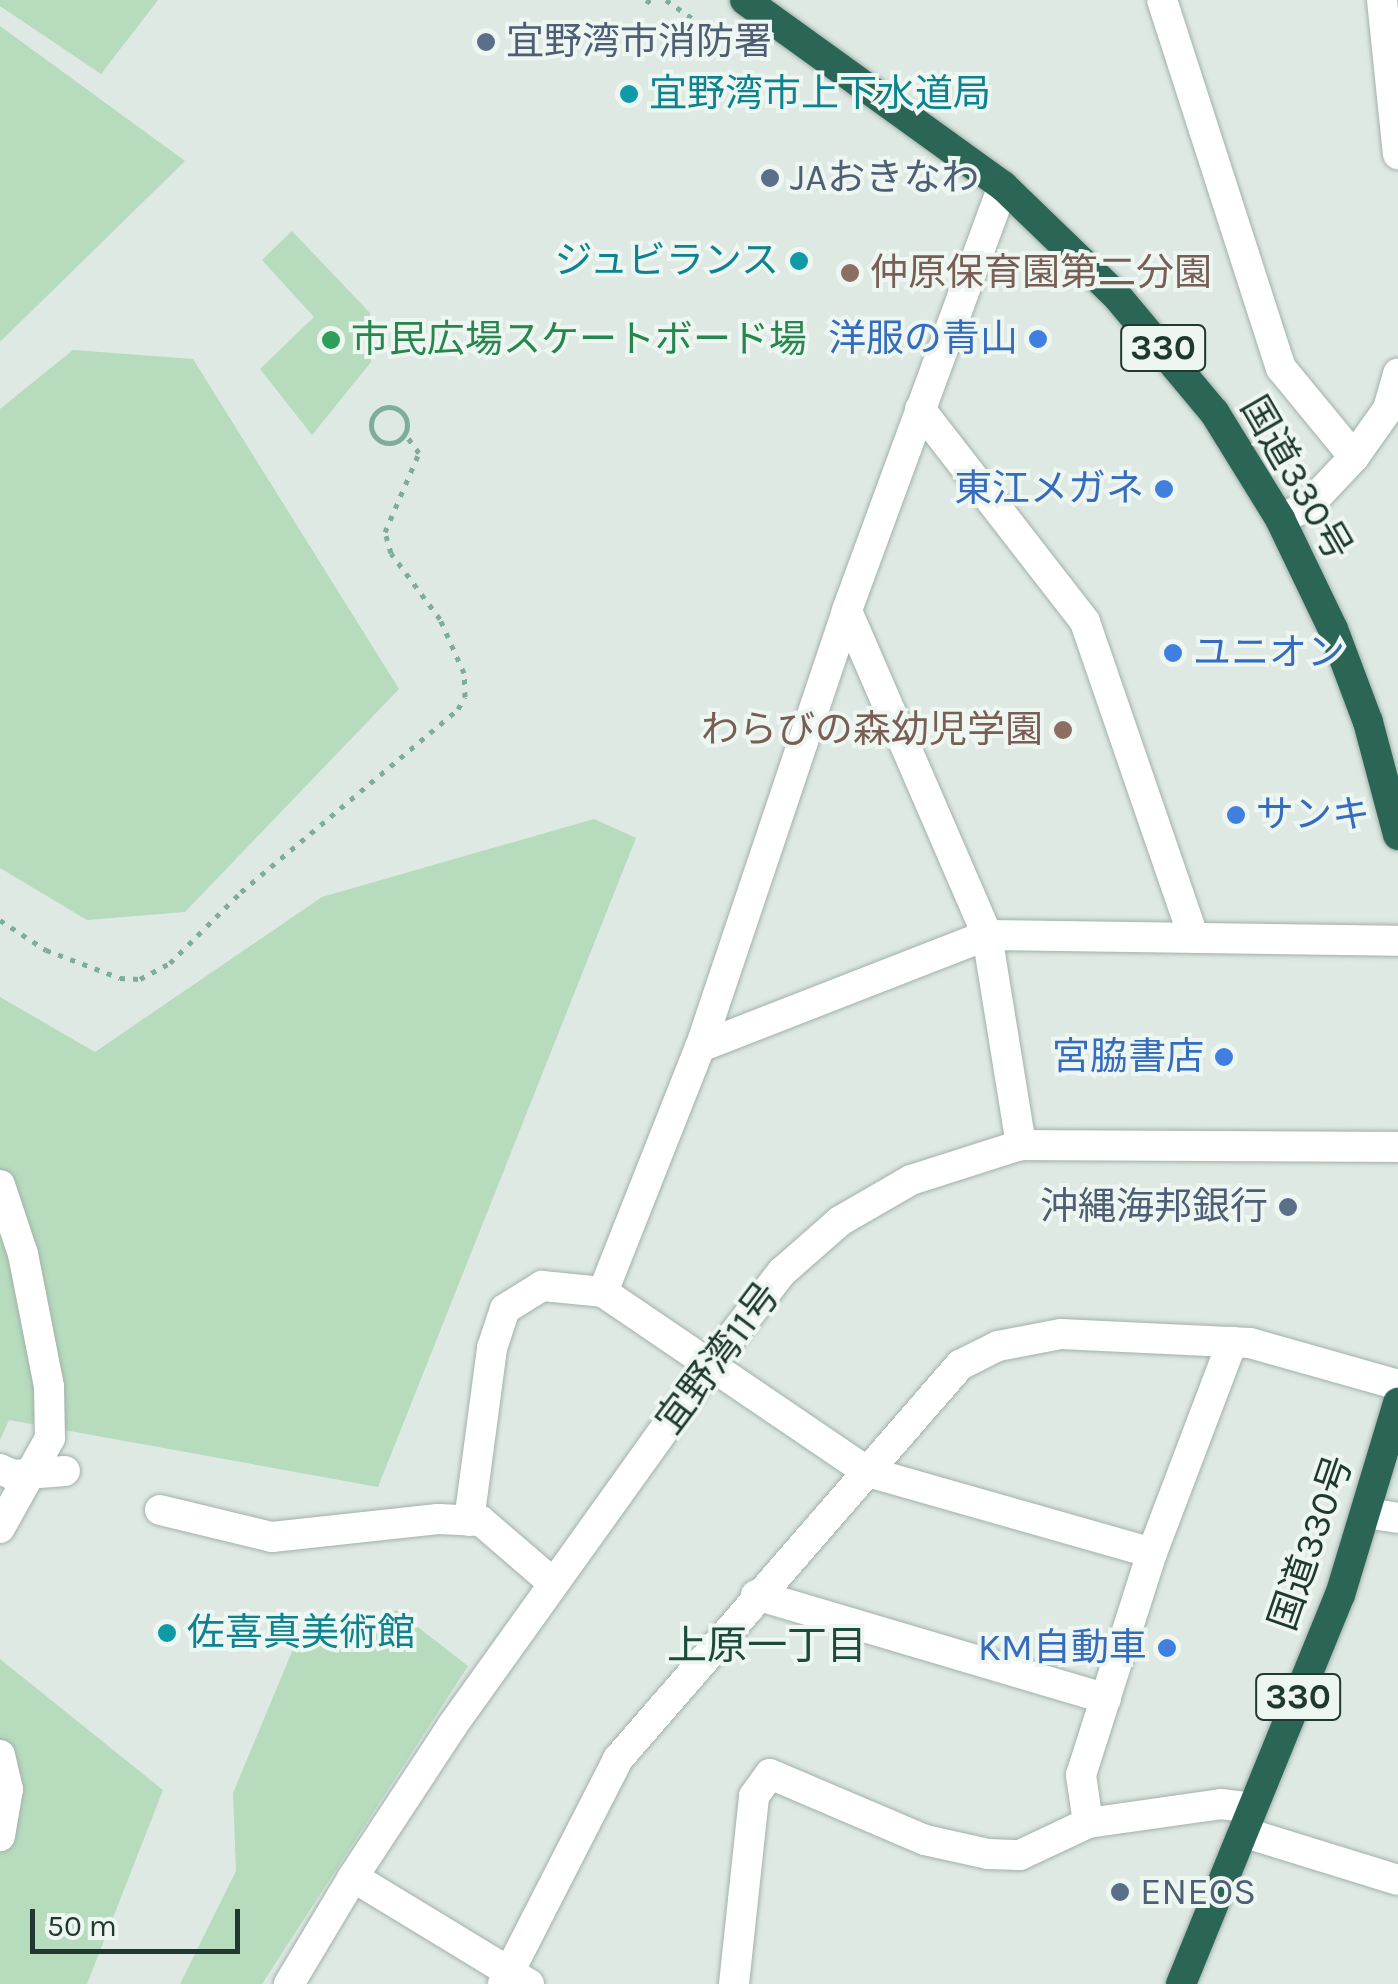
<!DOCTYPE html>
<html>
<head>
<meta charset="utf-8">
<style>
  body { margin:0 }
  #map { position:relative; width:1398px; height:1984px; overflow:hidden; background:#dee9e3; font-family:Karla,"Noto Sans JP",sans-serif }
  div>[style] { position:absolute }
  .green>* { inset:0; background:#b6dbbd }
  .path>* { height:5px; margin-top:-2.5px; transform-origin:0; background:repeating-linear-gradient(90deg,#7ead9b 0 5px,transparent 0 13px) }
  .path>.ring { margin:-2.5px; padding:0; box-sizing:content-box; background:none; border:5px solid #7ead9b; border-radius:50% }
  .roads { filter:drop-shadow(0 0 2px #a1b1aa) drop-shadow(0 0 2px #a1b1aa) }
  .minor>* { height:30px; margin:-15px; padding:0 15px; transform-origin:15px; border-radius:15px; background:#fff }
  .highway>* { height:30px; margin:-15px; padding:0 15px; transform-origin:15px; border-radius:15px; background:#2b6555 }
  .dots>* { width:28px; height:28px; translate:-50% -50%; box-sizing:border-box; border:5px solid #eef6f1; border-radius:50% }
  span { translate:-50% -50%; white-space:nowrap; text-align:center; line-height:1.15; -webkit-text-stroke:8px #eef6f1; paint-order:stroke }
  .shield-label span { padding:2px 8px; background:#eef6f1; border:2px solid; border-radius:8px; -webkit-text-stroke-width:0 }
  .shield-label { font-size:35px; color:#1f3930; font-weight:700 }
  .service-label { font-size:38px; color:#4e5e75 }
  .left { translate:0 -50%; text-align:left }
  .right { translate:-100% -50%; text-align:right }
  .culture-label { font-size:38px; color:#0d838f }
  .education-label { font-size:38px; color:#785e54 }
  .shop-label { font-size:38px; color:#366cbe }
  .leisure-label { font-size:38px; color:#27864d }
  .street-label { font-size:38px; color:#1f3930 }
  .neighbourhood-label { font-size:40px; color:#1c4a3c }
  .scale { position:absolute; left:30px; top:1909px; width:210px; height:45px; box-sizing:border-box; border:5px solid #1f3930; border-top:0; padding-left:12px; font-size:30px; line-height:35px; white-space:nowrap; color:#1f3930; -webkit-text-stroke:8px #eef6f1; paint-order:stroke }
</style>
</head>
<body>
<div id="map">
  <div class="green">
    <i style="clip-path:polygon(0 0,158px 0,101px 74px,0 6px)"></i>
    <i style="clip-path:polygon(0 26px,185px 161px,0 342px)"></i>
    <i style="clip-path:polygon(292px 231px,370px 313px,371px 362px,312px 435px,260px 369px,314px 317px,262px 260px)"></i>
    <i style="clip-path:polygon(73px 350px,193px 359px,399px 689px,185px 912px,87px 920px,0 868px,0 409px)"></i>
    <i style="clip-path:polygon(594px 819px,636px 838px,378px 1487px,9px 1420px,0 1440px,0 997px,95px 1052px,322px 897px)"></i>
    <i style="clip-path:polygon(396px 1610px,468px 1666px,262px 1984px,180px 1984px,236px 1871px,233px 1793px,296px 1642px,370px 1641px)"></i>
    <i style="clip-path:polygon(0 1659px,163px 1790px,87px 1984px,0 1984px)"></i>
  </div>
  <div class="path">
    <i style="left:646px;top:0;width:6px;rotate:31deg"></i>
    <i style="left:666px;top:0;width:39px;rotate:35deg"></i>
    <i class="ring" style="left:371px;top:407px;width:31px;height:31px"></i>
    <i style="left:0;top:920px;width:55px;rotate:33.1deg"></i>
    <i style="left:46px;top:950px;width:79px;rotate:20.7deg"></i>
    <i style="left:120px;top:978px;width:20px;rotate:3deg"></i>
    <i style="left:140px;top:979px;width:34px;rotate:-28deg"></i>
    <i style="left:170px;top:963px;width:100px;rotate:-45deg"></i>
    <i style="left:241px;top:892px;width:284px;rotate:-40.1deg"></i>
    <i style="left:458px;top:709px;width:14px;rotate:-60deg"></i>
    <i style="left:465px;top:697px;width:24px;rotate:-92deg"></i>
    <i style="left:464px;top:673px;width:59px;rotate:-114deg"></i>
    <i style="left:440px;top:619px;width:82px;rotate:-126.6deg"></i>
    <i style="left:391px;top:553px;width:22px;rotate:-106deg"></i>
    <i style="left:385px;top:532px;width:86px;rotate:-66.7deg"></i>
    <i style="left:419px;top:453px;width:24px;rotate:-126deg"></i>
  </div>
  <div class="roads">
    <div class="minor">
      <i style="left:1162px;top:0;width:387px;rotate:72.1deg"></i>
      <i style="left:1281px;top:368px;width:115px;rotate:50.6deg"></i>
      <i style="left:1382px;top:0;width:155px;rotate:84.1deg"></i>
      <i style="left:1003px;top:186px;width:453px;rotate:110.2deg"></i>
      <i style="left:847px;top:611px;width:460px;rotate:108.6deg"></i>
      <i style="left:700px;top:1047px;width:264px;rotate:111.6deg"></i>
      <i style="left:603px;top:1292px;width:320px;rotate:34.2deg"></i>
      <i style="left:868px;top:1472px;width:295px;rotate:15.9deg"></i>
      <i style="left:920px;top:409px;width:269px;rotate:52.2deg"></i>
      <i style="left:1085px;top:622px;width:334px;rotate:71deg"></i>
      <i style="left:1280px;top:519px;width:31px;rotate:-25deg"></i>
      <i style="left:1308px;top:506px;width:67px;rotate:-46.8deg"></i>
      <i style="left:1354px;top:457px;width:59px;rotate:-54.7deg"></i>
      <i style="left:1388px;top:409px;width:37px;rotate:-74deg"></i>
      <i style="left:847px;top:611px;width:353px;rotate:66.6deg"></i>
      <i style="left:987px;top:935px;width:213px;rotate:80.8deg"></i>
      <i style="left:700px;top:1047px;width:308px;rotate:-21.3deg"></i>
      <i style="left:987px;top:935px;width:411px;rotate:0.8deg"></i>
      <i style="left:0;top:1185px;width:73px;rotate:71.6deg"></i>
      <i style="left:23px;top:1254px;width:136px;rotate:78.9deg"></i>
      <i style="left:49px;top:1387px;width:51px;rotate:88.9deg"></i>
      <i style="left:50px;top:1438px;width:103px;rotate:119.1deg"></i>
      <i style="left:0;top:1469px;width:14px;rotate:25deg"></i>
      <i style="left:13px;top:1475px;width:52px;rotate:-4.4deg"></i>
      <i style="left:160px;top:1510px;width:115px;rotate:13.6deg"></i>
      <i style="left:272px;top:1537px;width:167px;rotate:-6.2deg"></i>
      <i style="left:438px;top:1519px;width:43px;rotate:2.7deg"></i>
      <i style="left:481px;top:1521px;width:94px;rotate:40.7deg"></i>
      <i style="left:1367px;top:1513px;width:31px;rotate:9deg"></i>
      <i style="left:469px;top:1521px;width:175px;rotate:-82.4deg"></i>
      <i style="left:492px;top:1348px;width:41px;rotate:-71.6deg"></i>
      <i style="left:505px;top:1309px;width:44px;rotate:-31.9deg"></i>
      <i style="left:542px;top:1286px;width:61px;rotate:5.6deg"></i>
      <i style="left:756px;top:1595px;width:365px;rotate:16.5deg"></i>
      <i style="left:0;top:1755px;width:35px;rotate:77deg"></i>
      <i style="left:8px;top:1789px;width:48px;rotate:99.7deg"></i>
      <i style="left:1088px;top:1823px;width:49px;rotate:-98.3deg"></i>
      <i style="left:1081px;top:1775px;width:233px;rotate:-72.3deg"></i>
      <i style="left:1152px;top:1553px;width:226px;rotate:-69.2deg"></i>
      <i style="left:1243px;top:1832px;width:162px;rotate:17.2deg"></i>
      <i style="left:353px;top:1877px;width:206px;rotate:31.3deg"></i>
      <i style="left:289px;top:1984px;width:125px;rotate:-59.1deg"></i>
      <i style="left:353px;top:1877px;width:181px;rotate:-56.7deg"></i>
      <i style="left:452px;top:1726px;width:444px;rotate:-54.4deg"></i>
      <i style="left:710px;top:1365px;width:118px;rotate:-52.3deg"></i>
      <i style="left:782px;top:1272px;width:77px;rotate:-41.3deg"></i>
      <i style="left:840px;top:1221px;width:82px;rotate:-30deg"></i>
      <i style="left:911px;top:1180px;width:115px;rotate:-17.7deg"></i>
      <i style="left:1021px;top:1145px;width:377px;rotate:0.3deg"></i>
      <i style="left:503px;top:1984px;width:253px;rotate:-62.9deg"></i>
      <i style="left:618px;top:1759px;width:522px;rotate:-49.04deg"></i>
      <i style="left:960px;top:1365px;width:42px;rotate:-26.6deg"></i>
      <i style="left:998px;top:1346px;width:64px;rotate:-10.8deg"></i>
      <i style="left:1061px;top:1334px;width:189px;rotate:2.7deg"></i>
      <i style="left:1250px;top:1343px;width:154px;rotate:15.8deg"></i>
      <i style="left:734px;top:1984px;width:189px;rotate:-83.9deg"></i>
      <i style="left:754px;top:1796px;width:27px;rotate:-54deg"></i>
      <i style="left:770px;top:1774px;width:168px;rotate:23.1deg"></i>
      <i style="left:925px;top:1840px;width:65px;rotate:12.5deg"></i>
      <i style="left:988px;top:1854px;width:32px;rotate:2deg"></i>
      <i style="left:1020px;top:1855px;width:75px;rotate:-25.2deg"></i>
      <i style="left:1088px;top:1823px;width:134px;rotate:-8.1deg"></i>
      <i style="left:1221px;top:1804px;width:32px;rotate:7deg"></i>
    </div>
    <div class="highway">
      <i style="left:745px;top:0;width:318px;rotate:35.8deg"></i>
      <i style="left:1003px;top:186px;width:157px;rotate:44deg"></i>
      <i style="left:1116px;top:295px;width:153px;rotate:50.1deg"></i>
      <i style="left:1214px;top:412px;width:126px;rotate:58.3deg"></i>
      <i style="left:1280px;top:519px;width:122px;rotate:64.3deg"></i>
      <i style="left:1333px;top:629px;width:99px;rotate:69.4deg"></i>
      <i style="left:1368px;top:722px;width:117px;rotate:75.1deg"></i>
      <i style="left:1181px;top:1984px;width:420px;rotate:-67.8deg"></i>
      <i style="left:1340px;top:1595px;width:201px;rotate:-73.2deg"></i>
    </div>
  </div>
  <div class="dots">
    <i style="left:486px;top:42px;background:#5c6f8a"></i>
    <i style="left:629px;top:94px;background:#0f9aa8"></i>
    <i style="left:770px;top:178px;background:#5c6f8a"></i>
    <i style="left:799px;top:261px;background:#0f9aa8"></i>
    <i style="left:850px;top:273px;background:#8d6e63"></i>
    <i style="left:1038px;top:339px;background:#3f7fe0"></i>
    <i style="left:331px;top:340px;background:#2e9e5b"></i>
    <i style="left:1164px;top:489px;background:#3f7fe0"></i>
    <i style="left:1173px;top:653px;background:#3f7fe0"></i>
    <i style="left:1063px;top:730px;background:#8d6e63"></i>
    <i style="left:1236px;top:815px;background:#3f7fe0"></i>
    <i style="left:1224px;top:1057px;background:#3f7fe0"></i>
    <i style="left:1288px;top:1207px;background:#5c6f8a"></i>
    <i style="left:167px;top:1633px;background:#0f9aa8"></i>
    <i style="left:1167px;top:1648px;background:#3f7fe0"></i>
    <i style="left:1120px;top:1892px;background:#5c6f8a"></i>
  </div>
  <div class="shield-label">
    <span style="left:1163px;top:348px">330</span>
    <span style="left:1298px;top:1697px">330</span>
  </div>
  <div class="service-label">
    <span class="left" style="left:506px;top:42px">宜野湾市消防署</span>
    <span class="left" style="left:790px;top:178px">JAおきなわ</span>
    <span class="right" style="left:1268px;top:1207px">沖縄海邦銀行</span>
    <span class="left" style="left:1140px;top:1892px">ENEOS</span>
  </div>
  <div class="culture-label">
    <span class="left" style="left:649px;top:94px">宜野湾市上下水道局</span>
    <span class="right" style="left:779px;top:261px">ジュビランス</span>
    <span class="left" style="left:187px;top:1633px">佐喜真美術館</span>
  </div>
  <div class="education-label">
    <span class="left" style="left:870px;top:273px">仲原保育園第二分園</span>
    <span class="right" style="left:1043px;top:730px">わらびの森幼児学園</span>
  </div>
  <div class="shop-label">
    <span class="right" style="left:1018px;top:339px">洋服の青山</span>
    <span class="right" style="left:1144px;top:489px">東江メガネ</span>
    <span class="left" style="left:1193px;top:653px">ユニオン</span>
    <span class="left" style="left:1256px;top:815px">サンキ</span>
    <span class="right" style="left:1204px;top:1057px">宮脇書店</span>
    <span class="right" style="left:1147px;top:1648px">KM自動車</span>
  </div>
  <div class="leisure-label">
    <span class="left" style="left:351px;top:340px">市民広場スケートボード場</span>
  </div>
  <div class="street-label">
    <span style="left:1296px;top:478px;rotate:60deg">国道330号</span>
    <span style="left:718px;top:1358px;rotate:-53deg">宜野湾11号</span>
    <span style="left:1311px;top:1543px;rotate:-71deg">国道330号</span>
  </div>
  <div class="neighbourhood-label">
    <span style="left:767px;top:1646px">上原一丁目</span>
  </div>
  <div class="scale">50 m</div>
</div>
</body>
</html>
